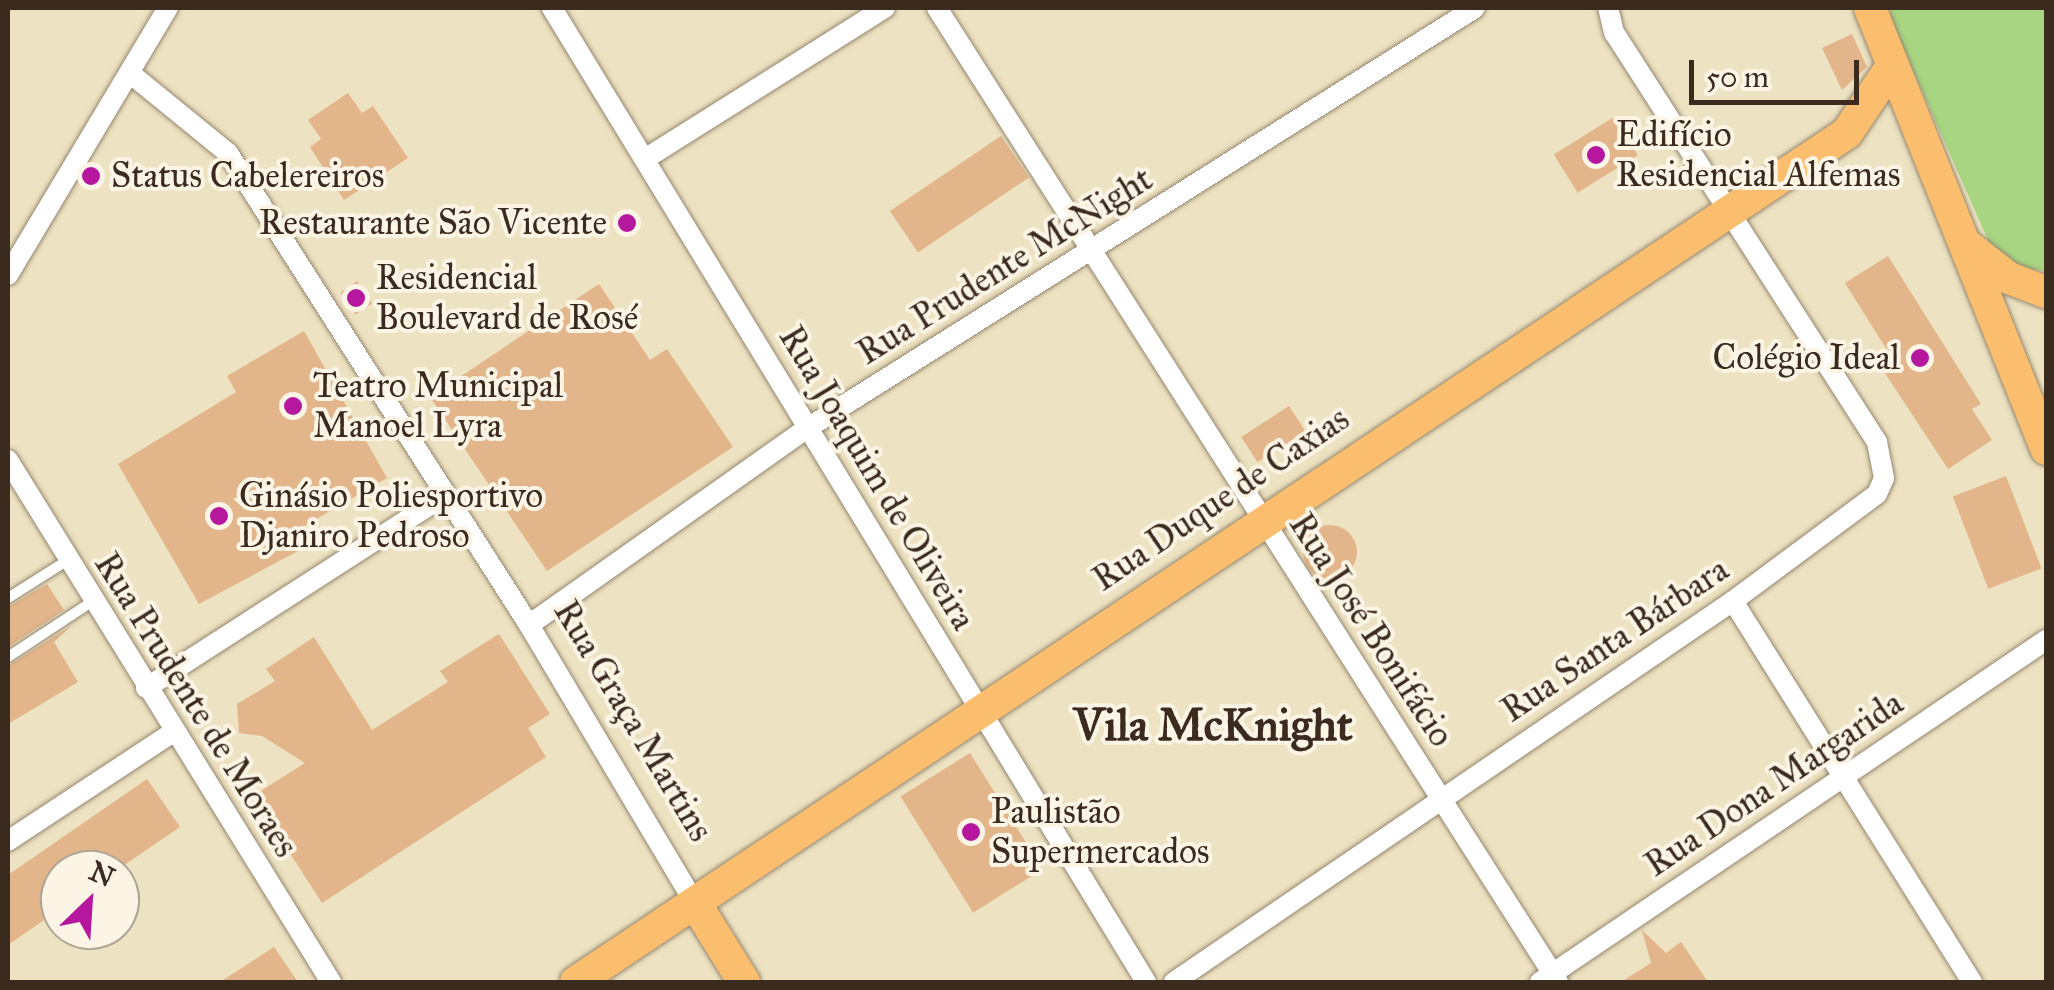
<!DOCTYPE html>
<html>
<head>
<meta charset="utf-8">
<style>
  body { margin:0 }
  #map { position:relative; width:2054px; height:990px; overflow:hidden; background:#ede2c1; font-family:"IM FELL Great Primer",serif }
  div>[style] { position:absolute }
  .green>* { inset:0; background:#a8d582 }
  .building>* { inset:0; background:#e2b58a; transform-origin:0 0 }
  .round { border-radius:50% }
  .roads { filter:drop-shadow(0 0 2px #948670) drop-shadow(0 0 2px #948670) }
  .lane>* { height:10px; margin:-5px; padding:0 5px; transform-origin:5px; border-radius:5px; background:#fff }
  .street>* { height:20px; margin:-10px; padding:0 10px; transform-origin:10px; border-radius:10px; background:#fff }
  .primary>* { height:32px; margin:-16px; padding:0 16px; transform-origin:16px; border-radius:16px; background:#fabe6e }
  .dots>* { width:28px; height:28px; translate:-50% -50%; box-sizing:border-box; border:5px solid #fcf5e5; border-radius:50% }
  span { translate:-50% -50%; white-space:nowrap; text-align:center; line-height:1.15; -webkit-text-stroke:8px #fcf5e5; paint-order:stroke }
  .poi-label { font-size:35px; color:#3b2a1e }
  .left { translate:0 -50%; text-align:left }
  .right { translate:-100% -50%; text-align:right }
  .street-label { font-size:35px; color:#3b2a1e }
  .district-label { font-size:45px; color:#3b2a1e; font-weight:700 }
  .frame { position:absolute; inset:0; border:10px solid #3b2a1e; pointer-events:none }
  .north { position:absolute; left:40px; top:850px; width:100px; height:100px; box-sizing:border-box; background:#fcf5e5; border:2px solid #afa495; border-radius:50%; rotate:25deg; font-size:28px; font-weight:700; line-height:40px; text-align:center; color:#3b2a1e }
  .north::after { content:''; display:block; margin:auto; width:35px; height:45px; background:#b5179e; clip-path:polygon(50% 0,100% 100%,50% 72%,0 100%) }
  .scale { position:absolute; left:1689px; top:60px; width:170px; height:45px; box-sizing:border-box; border:5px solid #3b2a1e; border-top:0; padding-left:12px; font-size:30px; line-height:35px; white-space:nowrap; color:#3b2a1e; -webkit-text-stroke:8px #fcf5e5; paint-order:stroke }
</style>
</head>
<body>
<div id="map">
  <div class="green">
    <i style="clip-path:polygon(1894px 8px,2046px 8px,2046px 271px,1999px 265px,1888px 14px)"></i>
  </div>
  <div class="building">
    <i style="clip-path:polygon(1852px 34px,1867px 67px,1842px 90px,1822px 48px)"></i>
    <i style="clip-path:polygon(348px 93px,362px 113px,373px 106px,408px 158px,344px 200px,310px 147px,321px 139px,308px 120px)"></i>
    <i style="left:1614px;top:117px;width:45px;height:71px;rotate:58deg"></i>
    <i style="left:1001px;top:136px;width:50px;height:134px;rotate:56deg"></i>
    <i style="clip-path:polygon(1888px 256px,1981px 404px,1972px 409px,1992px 440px,1948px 469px,1875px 358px,1887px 350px,1845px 283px)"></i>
    <i style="left:357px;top:281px;width:27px;height:20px;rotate:56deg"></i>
    <i style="clip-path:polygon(599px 284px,650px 360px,667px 349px,733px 447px,547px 571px,430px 397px)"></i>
    <i style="clip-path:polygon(304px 331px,387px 478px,299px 529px,309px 545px,199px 604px,118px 464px,236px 392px,227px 376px)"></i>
    <i style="left:1289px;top:406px;width:30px;height:57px;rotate:57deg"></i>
    <i style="left:2006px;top:476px;width:99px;height:57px;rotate:69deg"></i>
    <i class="round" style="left:1303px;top:525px;width:54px;height:54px"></i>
    <i style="clip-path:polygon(47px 584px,64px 610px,8px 647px,8px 607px)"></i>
    <i style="clip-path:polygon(71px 626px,54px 642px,78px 682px,8px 724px,8px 666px)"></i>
    <i style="clip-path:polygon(499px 634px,550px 714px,528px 728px,546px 757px,322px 903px,253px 796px,305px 763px,262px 736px,239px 733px,237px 704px,275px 681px,266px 669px,314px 637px,372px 730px,448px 682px,440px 671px)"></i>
    <i style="left:970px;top:753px;width:137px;height:82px;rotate:58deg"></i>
    <i style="clip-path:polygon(147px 779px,180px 827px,117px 870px,60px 870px,60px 909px,8px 945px,8px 875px)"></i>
    <i style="clip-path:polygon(1642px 930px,1666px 953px,1681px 942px,1708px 982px,1621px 982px,1651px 963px)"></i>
    <i style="clip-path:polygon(274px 947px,298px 982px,220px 982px)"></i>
  </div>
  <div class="roads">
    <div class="lane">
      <i style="left:8px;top:598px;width:71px;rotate:-32.3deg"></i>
      <i style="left:8px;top:657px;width:102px;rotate:-33.4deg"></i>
    </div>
    <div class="street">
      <i style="left:552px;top:8px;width:1141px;rotate:58.62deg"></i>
      <i style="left:937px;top:8px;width:1155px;rotate:57.48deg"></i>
      <i style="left:131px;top:74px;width:125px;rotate:39.2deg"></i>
      <i style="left:228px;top:153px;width:560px;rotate:57.47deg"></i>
      <i style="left:529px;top:625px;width:324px;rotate:59.2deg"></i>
      <i style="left:648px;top:157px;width:280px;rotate:-32.2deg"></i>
      <i style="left:8px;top:275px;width:311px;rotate:-59.1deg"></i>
      <i style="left:8px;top:460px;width:614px;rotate:58.25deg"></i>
      <i style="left:1733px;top:601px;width:450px;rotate:57.9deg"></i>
      <i style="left:529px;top:625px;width:339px;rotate:-35.3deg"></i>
      <i style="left:806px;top:429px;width:790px;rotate:-32.18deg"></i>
      <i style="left:146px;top:688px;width:357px;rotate:-32.8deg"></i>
      <i style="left:8px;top:841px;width:198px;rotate:-33.4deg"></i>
      <i style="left:1174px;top:982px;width:676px;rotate:-34.28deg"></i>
      <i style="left:1733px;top:601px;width:179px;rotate:-36.6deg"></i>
      <i style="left:1877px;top:494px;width:17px;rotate:-66deg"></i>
      <i style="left:1884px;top:478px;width:37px;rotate:-101deg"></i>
      <i style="left:1877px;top:442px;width:486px;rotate:-122.7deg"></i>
      <i style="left:1614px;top:33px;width:26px;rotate:-103deg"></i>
      <i style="left:1540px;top:982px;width:611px;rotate:-34.05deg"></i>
    </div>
    <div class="primary">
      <i style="left:1870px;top:8px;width:475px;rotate:68.2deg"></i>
      <i style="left:1964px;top:243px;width:57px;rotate:37.9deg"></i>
      <i style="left:2009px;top:278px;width:40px;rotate:21deg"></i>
      <i style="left:695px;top:903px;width:93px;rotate:58.2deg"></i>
      <i style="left:576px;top:982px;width:1528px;rotate:-33.74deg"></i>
      <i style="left:1847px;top:133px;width:81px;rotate:-56.1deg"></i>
    </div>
  </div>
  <div class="dots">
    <i style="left:1596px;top:155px;background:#b5179e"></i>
    <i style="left:91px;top:176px;background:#b5179e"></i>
    <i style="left:627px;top:223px;background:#b5179e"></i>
    <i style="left:356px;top:298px;background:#b5179e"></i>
    <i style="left:1920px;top:358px;background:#b5179e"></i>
    <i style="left:293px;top:406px;background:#b5179e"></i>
    <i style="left:219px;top:516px;background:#b5179e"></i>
    <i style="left:971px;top:832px;background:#b5179e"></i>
  </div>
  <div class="poi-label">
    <span class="left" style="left:1616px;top:155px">Edifício<br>Residencial Alfemas</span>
    <span class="left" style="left:111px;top:176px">Status Cabelereiros</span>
    <span class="right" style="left:607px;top:223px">Restaurante São Vicente</span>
    <span class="left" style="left:376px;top:298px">Residencial<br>Boulevard de Rosé</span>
    <span class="right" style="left:1900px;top:358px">Colégio Ideal</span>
    <span class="left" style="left:313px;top:406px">Teatro Municipal<br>Manoel Lyra</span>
    <span class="left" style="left:239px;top:516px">Ginásio Poliesportivo<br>Djaniro Pedroso</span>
    <span class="left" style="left:991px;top:832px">Paulistão<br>Supermercados</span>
  </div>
  <div class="street-label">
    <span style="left:1005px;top:266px;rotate:-32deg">Rua Prudente McNight</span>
    <span style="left:877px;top:478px;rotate:59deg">Rua Joaquim de Oliveira</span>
    <span style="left:1221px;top:499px;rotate:-34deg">Rua Duque de Caxias</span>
    <span style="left:1371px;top:630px;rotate:57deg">Rua José Bonifácio</span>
    <span style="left:1615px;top:640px;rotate:-34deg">Rua Santa Bárbara</span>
    <span style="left:196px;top:705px;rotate:58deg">Rua Prudente de Moraes</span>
    <span style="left:633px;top:721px;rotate:59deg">Rua Graça Martins</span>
    <span style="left:1774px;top:784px;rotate:-34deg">Rua Dona Margarida</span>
  </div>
  <div class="district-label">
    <span style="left:1213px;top:725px">Vila McKnight</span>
  </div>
  <div class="frame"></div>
  <div class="north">N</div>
  <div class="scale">50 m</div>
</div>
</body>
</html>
